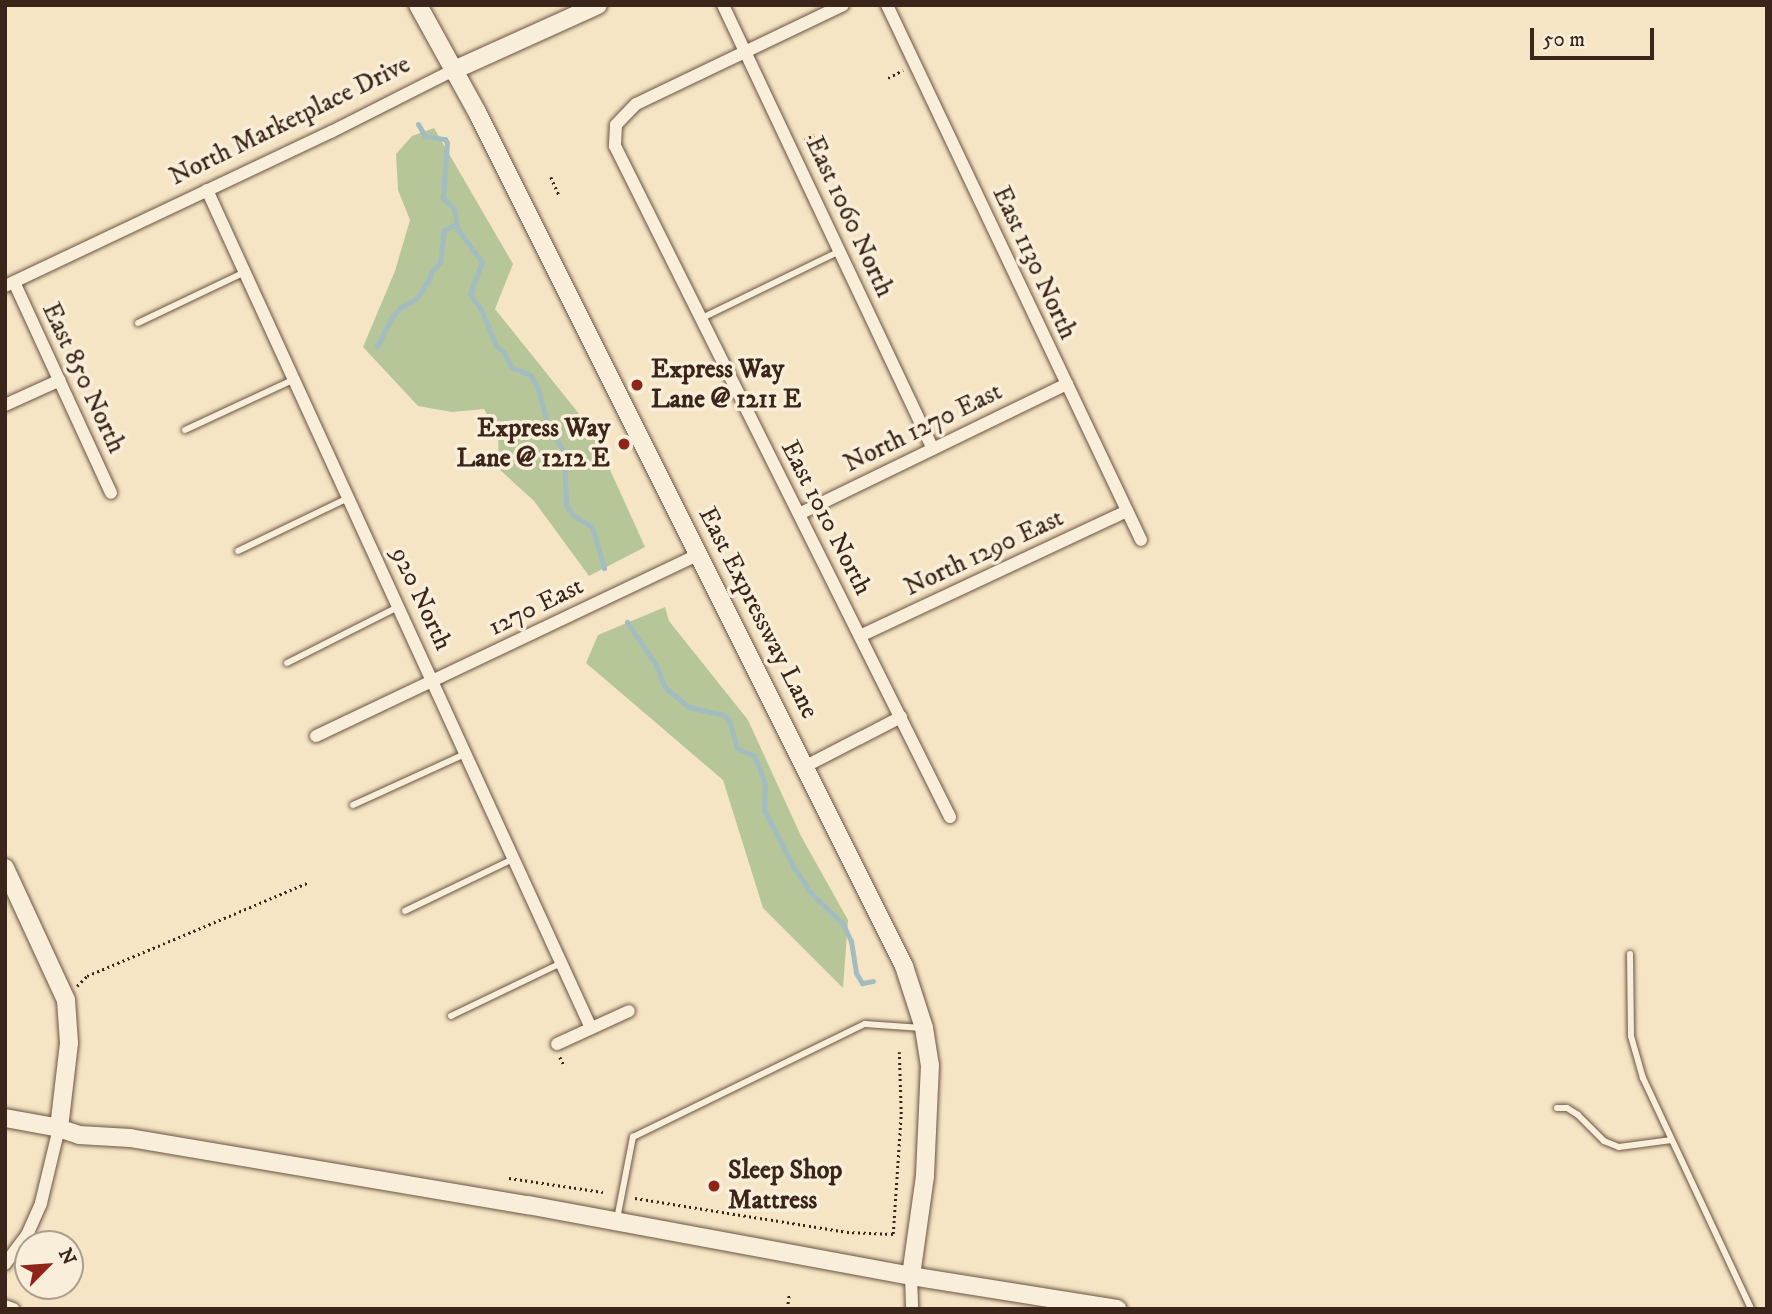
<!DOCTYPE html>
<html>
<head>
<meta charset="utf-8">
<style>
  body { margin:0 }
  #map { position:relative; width:1772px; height:1314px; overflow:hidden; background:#f6e5c4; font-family:"IM FELL DW Pica",serif }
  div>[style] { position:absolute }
  .green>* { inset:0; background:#b6c699 }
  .stream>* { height:5px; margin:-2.5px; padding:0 2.5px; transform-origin:2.5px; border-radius:2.5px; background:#a3bcc0 }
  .path>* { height:2.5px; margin-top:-1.25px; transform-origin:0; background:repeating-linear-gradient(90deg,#3b241a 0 2px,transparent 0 5.5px) }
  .roads { filter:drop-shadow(0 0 2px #6a5444) drop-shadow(0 0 2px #6a5444) }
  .lane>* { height:6px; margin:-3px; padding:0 3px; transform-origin:3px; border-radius:3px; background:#f9eed9 }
  .street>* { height:12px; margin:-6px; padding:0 6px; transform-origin:6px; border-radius:6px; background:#f9eed9 }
  .secondary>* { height:18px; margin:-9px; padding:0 9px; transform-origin:9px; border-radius:9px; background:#f9eed9 }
  .dots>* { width:19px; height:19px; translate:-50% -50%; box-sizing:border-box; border:4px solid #f9eed9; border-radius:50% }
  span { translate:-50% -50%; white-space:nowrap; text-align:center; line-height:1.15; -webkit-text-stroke:7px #f9eed9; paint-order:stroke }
  .street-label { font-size:26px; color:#3b241a }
  .poi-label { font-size:26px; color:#3b241a; font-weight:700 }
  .left { translate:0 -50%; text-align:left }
  .right { translate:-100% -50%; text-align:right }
  .frame { position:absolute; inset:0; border:7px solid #3b241a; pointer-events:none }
  .north { position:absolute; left:14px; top:1230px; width:70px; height:70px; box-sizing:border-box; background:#f9eed9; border:2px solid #ad9d8d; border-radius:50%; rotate:65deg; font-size:19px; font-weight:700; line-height:28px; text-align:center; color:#3b241a }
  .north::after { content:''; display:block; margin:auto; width:24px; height:32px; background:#8f2418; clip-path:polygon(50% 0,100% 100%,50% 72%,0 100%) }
  .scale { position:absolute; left:1530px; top:28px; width:124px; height:32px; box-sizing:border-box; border:4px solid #3b241a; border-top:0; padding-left:9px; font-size:21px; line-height:24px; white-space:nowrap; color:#3b241a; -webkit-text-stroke:5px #f9eed9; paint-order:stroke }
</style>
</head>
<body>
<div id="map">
  <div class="green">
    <i style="clip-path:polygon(434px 128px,513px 264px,495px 309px,592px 430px,645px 547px,589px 576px,534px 501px,499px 469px,498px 435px,484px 409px,452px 412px,418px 406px,363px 347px,395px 271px,410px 220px,398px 190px,396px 154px,412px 136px)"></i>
    <i style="clip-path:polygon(665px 607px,669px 621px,748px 720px,801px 836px,848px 920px,843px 988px,763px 908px,723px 780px,586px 663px,598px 635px)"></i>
  </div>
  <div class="stream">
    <i style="left:418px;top:124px;width:14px;rotate:60deg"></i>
    <i style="left:425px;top:136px;width:20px;rotate:9deg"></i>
    <i style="left:445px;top:139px;width:4px;rotate:63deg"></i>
    <i style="left:447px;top:143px;width:55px;rotate:94.2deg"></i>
    <i style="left:443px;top:198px;width:16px;rotate:45deg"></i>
    <i style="left:454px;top:209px;width:21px;rotate:79deg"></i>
    <i style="left:458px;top:230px;width:40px;rotate:53deg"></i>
    <i style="left:482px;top:262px;width:34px;rotate:111deg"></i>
    <i style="left:470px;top:294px;width:19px;rotate:54deg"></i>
    <i style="left:481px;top:309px;width:40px;rotate:68deg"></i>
    <i style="left:496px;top:346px;width:9px;rotate:36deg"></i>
    <i style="left:503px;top:351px;width:18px;rotate:63deg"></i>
    <i style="left:511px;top:367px;width:21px;rotate:23deg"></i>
    <i style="left:530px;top:375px;width:16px;rotate:60deg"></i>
    <i style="left:538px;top:389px;width:38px;rotate:75deg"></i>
    <i style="left:548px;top:426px;width:31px;rotate:58deg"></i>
    <i style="left:564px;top:452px;width:53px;rotate:87.8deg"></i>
    <i style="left:566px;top:505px;width:12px;rotate:55deg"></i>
    <i style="left:573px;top:515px;width:22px;rotate:32deg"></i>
    <i style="left:592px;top:527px;width:43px;rotate:73.7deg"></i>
    <i style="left:377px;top:346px;width:33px;rotate:-63deg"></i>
    <i style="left:392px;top:317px;width:13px;rotate:-48deg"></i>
    <i style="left:401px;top:307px;width:18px;rotate:-29deg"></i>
    <i style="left:417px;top:298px;width:20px;rotate:-57deg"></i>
    <i style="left:428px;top:281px;width:11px;rotate:-68deg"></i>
    <i style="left:432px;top:271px;width:12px;rotate:-48deg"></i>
    <i style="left:440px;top:262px;width:32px;rotate:-83deg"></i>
    <i style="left:444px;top:230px;width:12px;rotate:-24deg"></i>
    <i style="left:627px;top:622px;width:52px;rotate:56deg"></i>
    <i style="left:656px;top:665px;width:22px;rotate:69deg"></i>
    <i style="left:664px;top:686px;width:8px;rotate:45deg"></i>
    <i style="left:670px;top:692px;width:24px;rotate:38deg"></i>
    <i style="left:689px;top:707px;width:36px;rotate:13deg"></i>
    <i style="left:724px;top:715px;width:7px;rotate:45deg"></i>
    <i style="left:729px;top:720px;width:29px;rotate:74deg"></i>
    <i style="left:737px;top:748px;width:19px;rotate:25deg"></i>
    <i style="left:754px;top:756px;width:7px;rotate:63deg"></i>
    <i style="left:757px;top:762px;width:23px;rotate:70deg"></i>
    <i style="left:765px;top:784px;width:26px;rotate:92deg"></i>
    <i style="left:764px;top:810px;width:63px;rotate:62.6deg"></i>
    <i style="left:793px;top:866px;width:32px;rotate:56deg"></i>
    <i style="left:811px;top:893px;width:45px;rotate:44.1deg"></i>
    <i style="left:843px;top:924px;width:19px;rotate:65deg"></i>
    <i style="left:851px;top:941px;width:32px;rotate:81deg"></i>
    <i style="left:856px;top:973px;width:12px;rotate:59deg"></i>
    <i style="left:862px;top:983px;width:11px;rotate:-10deg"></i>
  </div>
  <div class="path">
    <i style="left:888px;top:78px;width:17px;rotate:-28deg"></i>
    <i style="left:804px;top:140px;width:11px;rotate:-27deg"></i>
    <i style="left:551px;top:177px;width:22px;rotate:66deg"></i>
    <i style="left:77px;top:986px;width:14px;rotate:-45deg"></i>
    <i style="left:87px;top:976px;width:239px;rotate:-22.9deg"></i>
    <i style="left:560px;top:1057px;width:9px;rotate:63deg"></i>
    <i style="left:509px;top:1178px;width:95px;rotate:8.5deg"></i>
    <i style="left:635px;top:1198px;width:215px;rotate:9.1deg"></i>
    <i style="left:847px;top:1232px;width:46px;rotate:2.5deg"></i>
    <i style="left:893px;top:1234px;width:120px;rotate:-86.2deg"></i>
    <i style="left:901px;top:1114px;width:62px;rotate:-91.8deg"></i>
    <i style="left:787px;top:1309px;width:15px;rotate:-82deg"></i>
  </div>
  <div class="roads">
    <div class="lane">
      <i style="left:702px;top:318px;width:153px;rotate:-25.9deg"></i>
      <i style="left:138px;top:323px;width:119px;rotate:-25.5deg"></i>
      <i style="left:185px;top:430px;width:121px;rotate:-24.9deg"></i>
      <i style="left:238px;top:551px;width:122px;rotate:-25.7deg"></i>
      <i style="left:287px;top:663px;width:124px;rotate:-26.8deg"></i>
      <i style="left:353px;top:805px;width:123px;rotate:-24.5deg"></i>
      <i style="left:405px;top:911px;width:120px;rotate:-25.7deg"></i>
      <i style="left:1630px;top:954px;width:82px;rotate:89.3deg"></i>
      <i style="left:1631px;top:1036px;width:44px;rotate:74.1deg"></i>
      <i style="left:1643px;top:1078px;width:255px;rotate:64.9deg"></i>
      <i style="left:451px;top:1016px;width:122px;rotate:-25.7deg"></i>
      <i style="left:1557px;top:1108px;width:10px"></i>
      <i style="left:1567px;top:1108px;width:13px;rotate:32deg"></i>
      <i style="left:1578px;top:1115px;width:37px;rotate:45deg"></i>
      <i style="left:1604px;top:1141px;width:16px;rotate:22deg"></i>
      <i style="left:1619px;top:1147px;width:53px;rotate:-7.5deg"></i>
      <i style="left:617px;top:1219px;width:84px;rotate:-79deg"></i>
      <i style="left:633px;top:1137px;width:258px;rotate:-26deg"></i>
      <i style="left:865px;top:1024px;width:57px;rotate:4deg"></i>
    </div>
    <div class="street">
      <i style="left:723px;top:5px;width:491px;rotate:64.7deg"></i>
      <i style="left:843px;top:5px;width:229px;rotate:154.4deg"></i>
      <i style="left:636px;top:104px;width:29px;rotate:134deg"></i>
      <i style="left:616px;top:125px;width:21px;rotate:93deg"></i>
      <i style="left:615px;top:146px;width:750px;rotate:63.47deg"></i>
      <i style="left:887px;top:5px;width:592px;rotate:64.6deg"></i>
      <i style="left:207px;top:190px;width:922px;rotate:65.38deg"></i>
      <i style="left:14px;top:282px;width:232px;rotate:65.3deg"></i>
      <i style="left:5px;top:286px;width:361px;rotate:-25.3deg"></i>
      <i style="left:331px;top:132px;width:136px;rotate:-26.8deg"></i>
      <i style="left:5px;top:405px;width:60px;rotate:-24.4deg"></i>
      <i style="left:799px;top:514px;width:298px;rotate:-25.9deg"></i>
      <i style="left:860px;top:636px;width:295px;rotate:-25.1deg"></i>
      <i style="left:316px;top:736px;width:424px;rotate:-25.4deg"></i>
      <i style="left:806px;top:766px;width:107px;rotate:-27.3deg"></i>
      <i style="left:557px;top:1044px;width:79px;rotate:-24.6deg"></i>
      <i style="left:5px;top:1264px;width:36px;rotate:-53deg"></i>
      <i style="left:27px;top:1235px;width:35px;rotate:-66deg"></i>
      <i style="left:41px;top:1203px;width:77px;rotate:-76.5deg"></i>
      <i style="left:911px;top:1276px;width:33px;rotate:88deg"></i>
      <i style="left:5px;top:1306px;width:9px;rotate:21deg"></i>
    </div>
    <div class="secondary">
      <i style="left:418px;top:5px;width:122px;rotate:61.1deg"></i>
      <i style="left:477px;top:112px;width:955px;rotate:63.43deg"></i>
      <i style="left:904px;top:966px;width:65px;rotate:72.1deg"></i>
      <i style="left:924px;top:1028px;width:37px;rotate:81deg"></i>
      <i style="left:930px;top:1065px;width:111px;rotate:92.6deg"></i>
      <i style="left:925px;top:1176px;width:101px;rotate:98deg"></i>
      <i style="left:452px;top:71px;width:160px;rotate:-24.3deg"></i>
      <i style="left:5px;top:868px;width:145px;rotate:65.2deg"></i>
      <i style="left:66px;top:1000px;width:43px;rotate:86deg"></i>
      <i style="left:69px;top:1043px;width:86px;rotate:96.7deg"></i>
      <i style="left:5px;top:1118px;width:51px;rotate:10.2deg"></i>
      <i style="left:55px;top:1127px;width:25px;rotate:18deg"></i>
      <i style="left:79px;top:1135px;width:51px;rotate:3.4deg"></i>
      <i style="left:130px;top:1138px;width:404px;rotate:9.6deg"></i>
      <i style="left:528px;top:1205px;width:390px;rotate:10.5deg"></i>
      <i style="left:911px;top:1276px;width:209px;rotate:9.1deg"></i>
    </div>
  </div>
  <div class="dots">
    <i style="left:637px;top:385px;background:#8f2418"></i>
    <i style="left:624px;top:444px;background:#8f2418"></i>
    <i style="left:714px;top:1186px;background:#8f2418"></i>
  </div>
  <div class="street-label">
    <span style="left:290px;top:121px;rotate:-26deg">North Marketplace Drive</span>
    <span style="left:849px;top:217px;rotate:65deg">East 1060 North</span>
    <span style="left:1034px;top:263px;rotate:65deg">East 1130 North</span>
    <span style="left:83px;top:378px;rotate:65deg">East 850 North</span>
    <span style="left:923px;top:428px;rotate:-26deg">North 1270 East</span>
    <span style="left:826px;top:518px;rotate:63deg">East 1010 North</span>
    <span style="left:984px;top:553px;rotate:-25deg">North 1290 East</span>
    <span style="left:421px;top:599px;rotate:65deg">920 North</span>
    <span style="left:536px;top:607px;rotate:-26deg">1270 East</span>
    <span style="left:758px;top:613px;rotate:63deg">East Expressway Lane</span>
  </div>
  <div class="poi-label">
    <span class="left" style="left:651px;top:385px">Express Way<br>Lane @ 1211 E</span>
    <span class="right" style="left:610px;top:444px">Express Way<br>Lane @ 1212 E</span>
    <span class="left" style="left:728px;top:1186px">Sleep Shop<br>Mattress</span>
  </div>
  <div class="frame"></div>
  <div class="north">N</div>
  <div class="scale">50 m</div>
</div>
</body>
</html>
